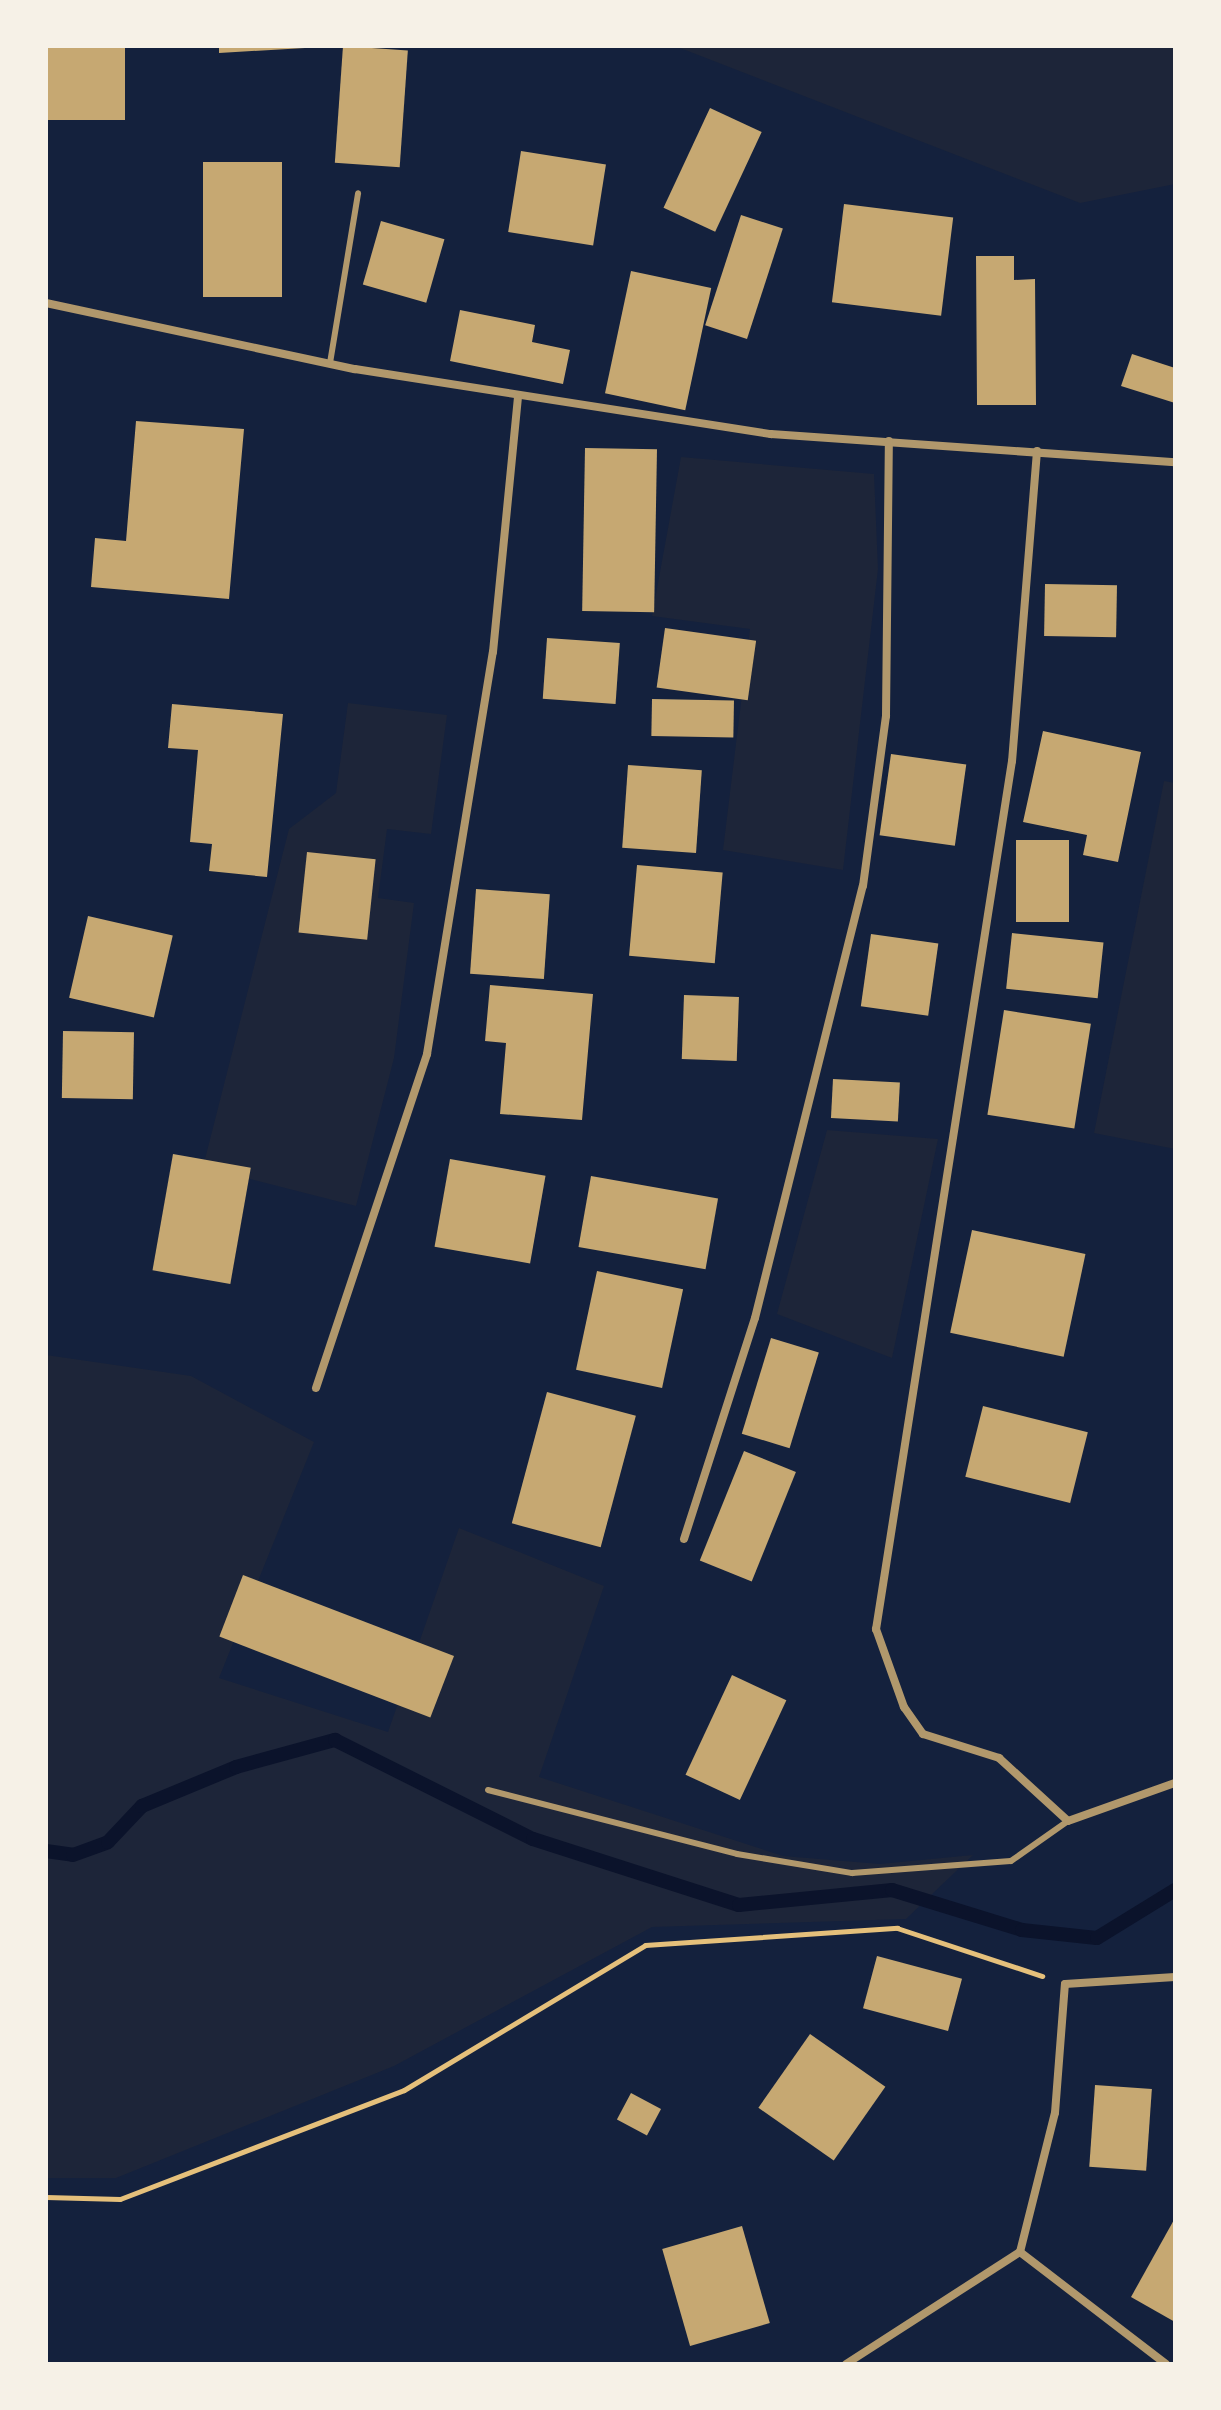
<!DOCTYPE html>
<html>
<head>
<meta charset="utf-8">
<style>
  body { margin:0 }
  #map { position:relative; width:1221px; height:2410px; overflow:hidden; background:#14213d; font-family:"Noto Serif",serif }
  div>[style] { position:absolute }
  .green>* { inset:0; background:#1d2539 }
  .stream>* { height:14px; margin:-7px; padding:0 7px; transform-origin:7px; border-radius:7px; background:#0b132b }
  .building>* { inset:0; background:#c6a872; transform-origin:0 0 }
  .path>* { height:5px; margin:-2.5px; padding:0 2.5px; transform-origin:2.5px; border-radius:2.5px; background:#e5c07b }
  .service>* { height:6px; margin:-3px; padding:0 3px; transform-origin:3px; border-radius:3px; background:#b1986c }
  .minor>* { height:8px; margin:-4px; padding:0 4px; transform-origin:4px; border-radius:4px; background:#b1986c }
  span { translate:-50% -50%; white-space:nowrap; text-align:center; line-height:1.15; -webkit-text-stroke:6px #f6f1e7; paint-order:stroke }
  .frame { position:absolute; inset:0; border:48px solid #f6f1e7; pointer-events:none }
</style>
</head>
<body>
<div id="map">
  <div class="green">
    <i style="clip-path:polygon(675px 46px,1175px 46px,1175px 184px,1080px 203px)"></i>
    <i style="clip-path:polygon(681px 457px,874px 474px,878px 569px,843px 870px,723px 850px,750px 629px,652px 616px)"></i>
    <i style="clip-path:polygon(348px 703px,447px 715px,431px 834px,387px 829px,378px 898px,414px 903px,394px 1058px,356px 1206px,203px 1167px,289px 829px,336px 793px)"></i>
    <i style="clip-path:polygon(1164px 781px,1175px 783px,1175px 1149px,1094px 1133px)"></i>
    <i style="clip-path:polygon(827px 1130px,938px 1139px,892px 1358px,777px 1314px)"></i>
    <i style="clip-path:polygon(46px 1355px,191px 1376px,314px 1442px,219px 1678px,388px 1732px,459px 1528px,604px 1586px,539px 1777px,783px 1856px,880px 1864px,973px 1855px,906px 1919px,652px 1927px,394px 2066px,116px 2178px,46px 2178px)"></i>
  </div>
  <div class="stream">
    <i style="left:46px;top:1851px;width:27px;rotate:8deg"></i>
    <i style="left:73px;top:1855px;width:37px;rotate:-20deg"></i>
    <i style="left:108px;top:1842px;width:50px;rotate:-46.6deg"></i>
    <i style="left:142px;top:1806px;width:102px;rotate:-22.5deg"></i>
    <i style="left:236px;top:1767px;width:103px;rotate:-15.3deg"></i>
    <i style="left:335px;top:1740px;width:221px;rotate:26.6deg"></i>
    <i style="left:533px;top:1839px;width:216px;rotate:17.8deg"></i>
    <i style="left:739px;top:1905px;width:154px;rotate:-5.6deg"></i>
    <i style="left:892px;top:1890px;width:136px;rotate:17.1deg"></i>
    <i style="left:1022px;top:1930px;width:75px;rotate:6.1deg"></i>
    <i style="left:1097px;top:1938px;width:92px;rotate:-31.6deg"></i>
  </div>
  <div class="building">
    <i style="left:46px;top:46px;width:79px;height:74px"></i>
    <i style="clip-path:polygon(219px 46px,305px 46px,305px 48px,219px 53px)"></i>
    <i style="left:343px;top:46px;width:65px;height:117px;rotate:4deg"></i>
    <i style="left:710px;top:108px;width:57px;height:110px;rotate:25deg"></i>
    <i style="left:521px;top:151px;width:86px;height:82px;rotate:9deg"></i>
    <i style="left:203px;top:162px;width:79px;height:135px"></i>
    <i style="left:844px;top:204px;width:110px;height:99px;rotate:7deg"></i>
    <i style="left:741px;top:215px;width:44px;height:116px;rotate:18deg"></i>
    <i style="left:381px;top:221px;width:66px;height:66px;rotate:16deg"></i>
    <i style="clip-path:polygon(976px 256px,1014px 256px,1014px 280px,1035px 279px,1036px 405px,977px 405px)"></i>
    <i style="left:631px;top:271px;width:82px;height:125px;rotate:12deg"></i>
    <i style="clip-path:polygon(460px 310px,535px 325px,532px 342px,570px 350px,563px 384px,450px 361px)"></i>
    <i style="clip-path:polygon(1132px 354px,1175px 368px,1175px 403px,1121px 386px)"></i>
    <i style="clip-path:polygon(136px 421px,244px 429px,229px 599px,91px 587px,95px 538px,126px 541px)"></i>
    <i style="left:585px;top:448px;width:72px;height:163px;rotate:1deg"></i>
    <i style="left:1045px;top:584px;width:72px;height:52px;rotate:1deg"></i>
    <i style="left:665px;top:628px;width:92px;height:60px;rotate:8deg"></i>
    <i style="left:547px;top:638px;width:73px;height:61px;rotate:4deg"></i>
    <i style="left:652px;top:699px;width:82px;height:37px;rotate:1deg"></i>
    <i style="clip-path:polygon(172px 704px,283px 714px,267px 877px,209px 871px,212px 844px,190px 842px,198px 750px,168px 748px)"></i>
    <i style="clip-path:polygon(1043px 731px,1141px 752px,1118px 862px,1083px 855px,1087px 835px,1023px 822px)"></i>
    <i style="left:891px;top:754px;width:76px;height:82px;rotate:8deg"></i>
    <i style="left:628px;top:765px;width:74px;height:83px;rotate:4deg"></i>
    <i style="left:1016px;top:840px;width:53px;height:82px"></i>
    <i style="left:307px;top:852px;width:69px;height:81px;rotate:6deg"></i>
    <i style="left:637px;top:865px;width:86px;height:91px;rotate:5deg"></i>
    <i style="left:476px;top:889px;width:74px;height:85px;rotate:4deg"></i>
    <i style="left:88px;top:916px;width:87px;height:84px;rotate:13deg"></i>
    <i style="left:1012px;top:933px;width:92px;height:56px;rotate:6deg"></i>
    <i style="left:871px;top:934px;width:68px;height:73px;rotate:8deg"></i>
    <i style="clip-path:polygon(490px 985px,593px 994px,582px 1120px,500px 1114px,506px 1043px,485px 1041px)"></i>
    <i style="left:684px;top:995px;width:55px;height:64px;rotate:2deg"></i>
    <i style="left:1004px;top:1010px;width:88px;height:106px;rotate:9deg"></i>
    <i style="left:63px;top:1031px;width:71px;height:67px;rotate:1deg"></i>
    <i style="left:833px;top:1079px;width:67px;height:39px;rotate:3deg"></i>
    <i style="left:173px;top:1154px;width:79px;height:118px;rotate:10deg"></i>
    <i style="left:450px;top:1159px;width:97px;height:89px;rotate:10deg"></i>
    <i style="left:591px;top:1176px;width:129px;height:72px;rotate:10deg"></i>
    <i style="left:972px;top:1230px;width:116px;height:105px;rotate:12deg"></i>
    <i style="left:597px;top:1271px;width:88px;height:101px;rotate:12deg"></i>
    <i style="left:771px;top:1338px;width:50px;height:100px;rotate:17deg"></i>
    <i style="left:547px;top:1392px;width:92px;height:136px;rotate:15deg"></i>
    <i style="left:983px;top:1406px;width:108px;height:73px;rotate:14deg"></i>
    <i style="left:744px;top:1451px;width:56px;height:118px;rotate:22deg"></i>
    <i style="left:243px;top:1575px;width:226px;height:66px;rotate:21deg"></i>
    <i style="left:732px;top:1675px;width:60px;height:110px;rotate:25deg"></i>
    <i style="left:877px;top:1956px;width:88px;height:54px;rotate:15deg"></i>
    <i style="left:810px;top:2034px;width:92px;height:90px;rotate:35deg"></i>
    <i style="left:1095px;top:2085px;width:57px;height:82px;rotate:4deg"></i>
    <i style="left:631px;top:2093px;width:34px;height:30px;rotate:28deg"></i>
    <i style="clip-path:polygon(1175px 2218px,1175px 2322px,1131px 2297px)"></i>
    <i style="left:742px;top:2226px;width:101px;height:83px;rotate:74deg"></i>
  </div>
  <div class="path">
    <i style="left:46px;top:2197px;width:74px;rotate:1.5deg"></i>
    <i style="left:120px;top:2199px;width:304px;rotate:-21deg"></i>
    <i style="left:404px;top:2090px;width:281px;rotate:-31deg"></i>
    <i style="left:645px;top:1945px;width:253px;rotate:-3.9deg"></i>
    <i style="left:897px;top:1928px;width:153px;rotate:18.3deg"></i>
  </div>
  <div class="service">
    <i style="left:330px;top:363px;width:172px;rotate:-80.6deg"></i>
    <i style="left:488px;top:1790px;width:257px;rotate:14.4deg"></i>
    <i style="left:737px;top:1854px;width:117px;rotate:9.4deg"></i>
    <i style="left:852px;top:1873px;width:159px;rotate:-4.3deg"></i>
    <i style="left:1011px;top:1861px;width:70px;rotate:-35.1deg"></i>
  </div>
  <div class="minor">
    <i style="left:46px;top:303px;width:316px;rotate:12.1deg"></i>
    <i style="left:355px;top:369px;width:421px;rotate:8.9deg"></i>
    <i style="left:771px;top:434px;width:405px;rotate:4deg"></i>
    <i style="left:1037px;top:451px;width:311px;rotate:94.6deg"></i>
    <i style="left:1012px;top:761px;width:879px;rotate:98.9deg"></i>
    <i style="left:876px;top:1629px;width:83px;rotate:70.3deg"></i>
    <i style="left:904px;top:1707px;width:33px;rotate:55deg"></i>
    <i style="left:923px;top:1734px;width:80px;rotate:17.5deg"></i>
    <i style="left:999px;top:1758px;width:93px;rotate:42.4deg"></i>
    <i style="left:1068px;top:1821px;width:114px;rotate:-19.6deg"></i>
    <i style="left:316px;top:1388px;width:352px;rotate:-71.6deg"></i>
    <i style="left:427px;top:1054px;width:407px;rotate:-80.7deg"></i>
    <i style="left:493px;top:652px;width:256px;rotate:-84.4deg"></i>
    <i style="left:684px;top:1539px;width:232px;rotate:-72.2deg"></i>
    <i style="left:755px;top:1318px;width:445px;rotate:-76deg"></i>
    <i style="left:863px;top:886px;width:172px;rotate:-82.3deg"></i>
    <i style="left:886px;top:716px;width:275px;rotate:-89.4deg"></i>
    <i style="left:1020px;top:2252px;width:184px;rotate:37.5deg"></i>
    <i style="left:846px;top:2364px;width:207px;rotate:-32.8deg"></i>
    <i style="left:1020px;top:2252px;width:143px;rotate:-75.9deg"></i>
    <i style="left:1055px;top:2113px;width:129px;rotate:-85.6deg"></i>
    <i style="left:1065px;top:1984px;width:110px;rotate:-3.6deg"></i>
  </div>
  <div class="frame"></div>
</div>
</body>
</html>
